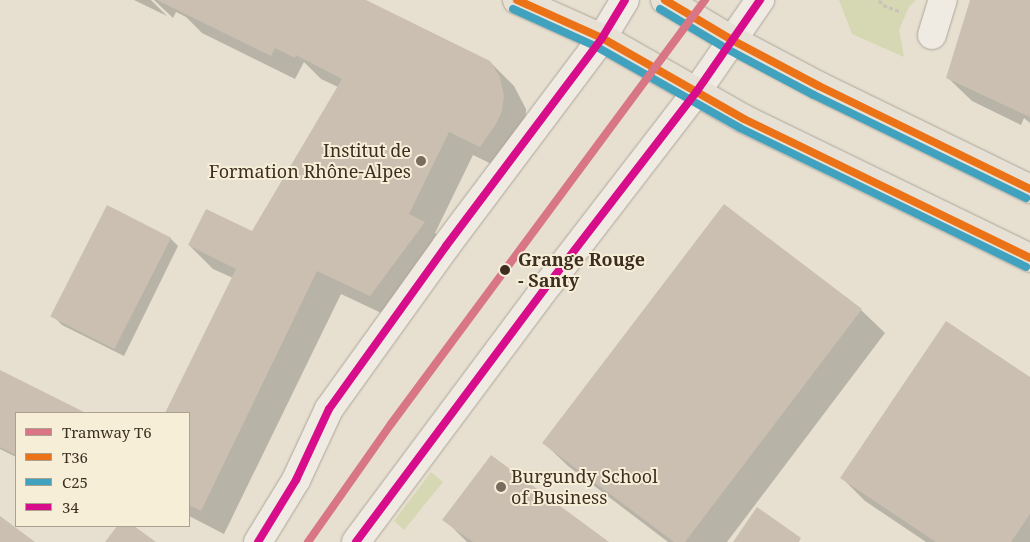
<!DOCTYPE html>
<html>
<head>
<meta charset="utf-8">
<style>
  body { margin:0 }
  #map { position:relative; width:1030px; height:542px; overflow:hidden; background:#e7e0d1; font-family:"Noto Serif",serif }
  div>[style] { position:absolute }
  .green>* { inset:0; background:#d6d7b3 }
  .shadow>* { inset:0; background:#0003 }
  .building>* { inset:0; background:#cbbfb2; transform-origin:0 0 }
  .path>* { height:3px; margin-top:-1.5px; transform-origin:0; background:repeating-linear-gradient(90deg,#c8c2b9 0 4px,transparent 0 6.5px) }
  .roads { filter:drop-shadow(0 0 1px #ada599) drop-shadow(0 0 1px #ada599) }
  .minor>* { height:28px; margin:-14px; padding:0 14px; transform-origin:14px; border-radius:14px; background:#efebe3 }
  .major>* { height:28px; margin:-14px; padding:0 14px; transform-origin:14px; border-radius:14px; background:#e6e1d4 }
  .bus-1>* { height:8px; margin:-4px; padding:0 4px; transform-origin:4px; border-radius:4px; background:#ec7218 }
  .bus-2>* { height:8px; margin:-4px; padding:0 4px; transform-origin:4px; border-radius:4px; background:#40a2bf }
  .bus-3>* { height:8px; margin:-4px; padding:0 4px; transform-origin:4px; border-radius:4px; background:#d80d8c }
  .tram-1>* { height:8px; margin:-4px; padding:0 4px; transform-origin:4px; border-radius:4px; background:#d87686 }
  .dots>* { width:14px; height:14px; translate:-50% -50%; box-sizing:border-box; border:2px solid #f7eed8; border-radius:50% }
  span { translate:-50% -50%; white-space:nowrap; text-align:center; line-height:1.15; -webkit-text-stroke:4px #f7eed8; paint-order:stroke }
  .poi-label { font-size:18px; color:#3d2e20 }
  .right { translate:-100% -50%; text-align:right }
  .left { translate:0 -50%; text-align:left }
  .stop-label { font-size:18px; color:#3d2e20; font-weight:700 }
  .legend { position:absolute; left:15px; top:412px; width:175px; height:115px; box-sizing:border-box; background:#f7eed8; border:1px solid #ada18e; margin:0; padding:6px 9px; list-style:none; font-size:15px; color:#3d2e20 }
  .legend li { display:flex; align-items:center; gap:10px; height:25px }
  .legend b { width:25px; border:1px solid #ada18e }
</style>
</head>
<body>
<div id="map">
  <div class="green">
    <i style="clip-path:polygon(839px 0,916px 0,909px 7px,899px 30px,904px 57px,852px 34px)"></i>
    <i style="clip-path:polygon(431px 472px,443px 482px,404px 530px,394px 521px)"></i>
  </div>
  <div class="shadow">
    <i style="clip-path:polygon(134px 0,151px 0,167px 16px)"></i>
    <i style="clip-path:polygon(154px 0,363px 0,490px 62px,514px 86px,526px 109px,525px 135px,504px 170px,473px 155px,435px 233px,447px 246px,394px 319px,341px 294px,224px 534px,189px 516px,189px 413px,167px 413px,233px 278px,213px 269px,189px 245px,252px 233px,338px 87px,321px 79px,304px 62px,295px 79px,202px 33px,186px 17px,176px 12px,173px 18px)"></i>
    <i style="clip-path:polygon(972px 0,1030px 0,1030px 123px,1024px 118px,1021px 125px,972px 101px,948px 78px)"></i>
    <i style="clip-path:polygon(724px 206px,861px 310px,885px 333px,727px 542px,668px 542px,568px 466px,544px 443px)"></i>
    <i style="clip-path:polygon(170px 238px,178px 246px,124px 356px,62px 325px,54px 317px)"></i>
    <i style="clip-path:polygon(0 372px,83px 413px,16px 413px,16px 457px,0 449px)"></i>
    <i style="clip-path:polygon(1030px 379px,1030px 542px,926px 542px,865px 501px,842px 478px)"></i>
    <i style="clip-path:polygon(444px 519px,607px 542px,467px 542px)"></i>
  </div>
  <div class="building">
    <i style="clip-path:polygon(157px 0,366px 0,490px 61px,500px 77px,504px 96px,502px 111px,496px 124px,480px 147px,449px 132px,409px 214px,425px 222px,370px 296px,317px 271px,201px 511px,189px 505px,189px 413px,165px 413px,236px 269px,188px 245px,206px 209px,252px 231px,342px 79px,296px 55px,295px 58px,275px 48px,271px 56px)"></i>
    <i style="clip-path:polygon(970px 0,1030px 0,1030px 117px,946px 78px)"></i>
    <i style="clip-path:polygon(724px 204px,862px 309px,685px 542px,674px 542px,542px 443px)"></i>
    <i style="left:107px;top:205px;width:72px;height:125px;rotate:27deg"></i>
    <i style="clip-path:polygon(946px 321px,1030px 377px,1030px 514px,1011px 542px,936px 542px,840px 478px)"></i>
    <i style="clip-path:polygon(0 370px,86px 413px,16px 413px,16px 455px,0 447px)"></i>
    <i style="clip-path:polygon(491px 455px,609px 542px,473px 542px,442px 520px)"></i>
    <i style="clip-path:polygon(757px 507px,801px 538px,799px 542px,733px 542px)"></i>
    <i style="clip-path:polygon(0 516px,35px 542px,0 542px)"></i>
    <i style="clip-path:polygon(117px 526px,134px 526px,156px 542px,105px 542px)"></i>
  </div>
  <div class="path">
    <i style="left:879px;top:0;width:6px;rotate:51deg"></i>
    <i style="left:883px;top:5px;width:20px;rotate:20deg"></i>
  </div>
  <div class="roads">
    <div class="minor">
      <i style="left:932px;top:35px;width:37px;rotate:-73deg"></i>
      <i style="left:258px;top:542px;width:73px;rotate:-58.5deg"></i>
      <i style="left:296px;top:480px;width:78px;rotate:-65.1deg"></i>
      <i style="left:329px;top:409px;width:201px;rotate:-54.3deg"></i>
      <i style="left:446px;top:246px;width:260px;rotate:-53.1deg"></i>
      <i style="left:602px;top:38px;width:44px;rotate:-58.8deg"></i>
      <i style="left:356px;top:542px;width:324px;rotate:-53.3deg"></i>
      <i style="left:550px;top:282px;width:241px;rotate:-52.4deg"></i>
      <i style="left:697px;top:91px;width:111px;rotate:-55.3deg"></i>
    </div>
    <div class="major">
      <i style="left:517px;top:0;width:93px;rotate:24.1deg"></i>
      <i style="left:602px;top:38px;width:163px;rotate:29.7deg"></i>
      <i style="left:744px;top:119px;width:318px;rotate:25.9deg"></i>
      <i style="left:665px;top:0;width:78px;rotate:30.8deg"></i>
      <i style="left:732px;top:40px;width:98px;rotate:27.9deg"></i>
      <i style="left:819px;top:86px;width:235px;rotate:26deg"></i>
    </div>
  </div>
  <div class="bus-1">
    <i style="left:517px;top:0;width:93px;rotate:24.1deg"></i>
    <i style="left:602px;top:38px;width:163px;rotate:29.7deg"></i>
    <i style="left:744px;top:119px;width:318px;rotate:25.9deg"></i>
    <i style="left:665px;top:0;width:78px;rotate:30.8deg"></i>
    <i style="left:732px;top:40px;width:98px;rotate:27.9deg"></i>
    <i style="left:819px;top:86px;width:235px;rotate:26deg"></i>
  </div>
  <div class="bus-2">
    <i style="left:513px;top:9px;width:92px;rotate:24.3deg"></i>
    <i style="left:597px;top:47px;width:164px;rotate:29.5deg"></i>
    <i style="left:740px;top:128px;width:318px;rotate:25.9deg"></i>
    <i style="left:660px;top:9px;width:78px;rotate:30.8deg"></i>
    <i style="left:727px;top:49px;width:98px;rotate:27.9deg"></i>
    <i style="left:814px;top:95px;width:236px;rotate:25.9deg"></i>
  </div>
  <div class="bus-3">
    <i style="left:258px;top:542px;width:73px;rotate:-58.5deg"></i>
    <i style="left:296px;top:480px;width:78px;rotate:-65.1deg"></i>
    <i style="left:329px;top:409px;width:201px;rotate:-54.3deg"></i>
    <i style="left:446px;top:246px;width:260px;rotate:-53.1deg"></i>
    <i style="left:602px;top:38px;width:44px;rotate:-58.8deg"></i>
    <i style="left:356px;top:542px;width:324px;rotate:-53.3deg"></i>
    <i style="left:550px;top:282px;width:241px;rotate:-52.4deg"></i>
    <i style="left:697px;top:91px;width:111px;rotate:-55.3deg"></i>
  </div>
  <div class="tram-1">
    <i style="left:308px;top:542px;width:144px;rotate:-54.9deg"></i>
    <i style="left:391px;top:424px;width:528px;rotate:-53.48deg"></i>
  </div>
  <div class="dots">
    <i style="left:421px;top:161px;background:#786c5e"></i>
    <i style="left:505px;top:270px;background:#3d2e20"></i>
    <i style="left:501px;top:487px;background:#786c5e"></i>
  </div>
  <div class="poi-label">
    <span class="right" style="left:411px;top:161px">Institut de<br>Formation Rhône-Alpes</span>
    <span class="left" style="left:511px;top:487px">Burgundy School<br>of Business</span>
  </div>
  <div class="stop-label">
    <span class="left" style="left:518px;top:270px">Grange Rouge<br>- Santy</span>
  </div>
  <ul class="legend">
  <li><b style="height:6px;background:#d87686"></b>Tramway T6</li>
  <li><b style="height:6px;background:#ec7218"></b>T36</li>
  <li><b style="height:6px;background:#40a2bf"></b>C25</li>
  <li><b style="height:6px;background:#d80d8c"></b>34</li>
  </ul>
</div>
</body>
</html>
